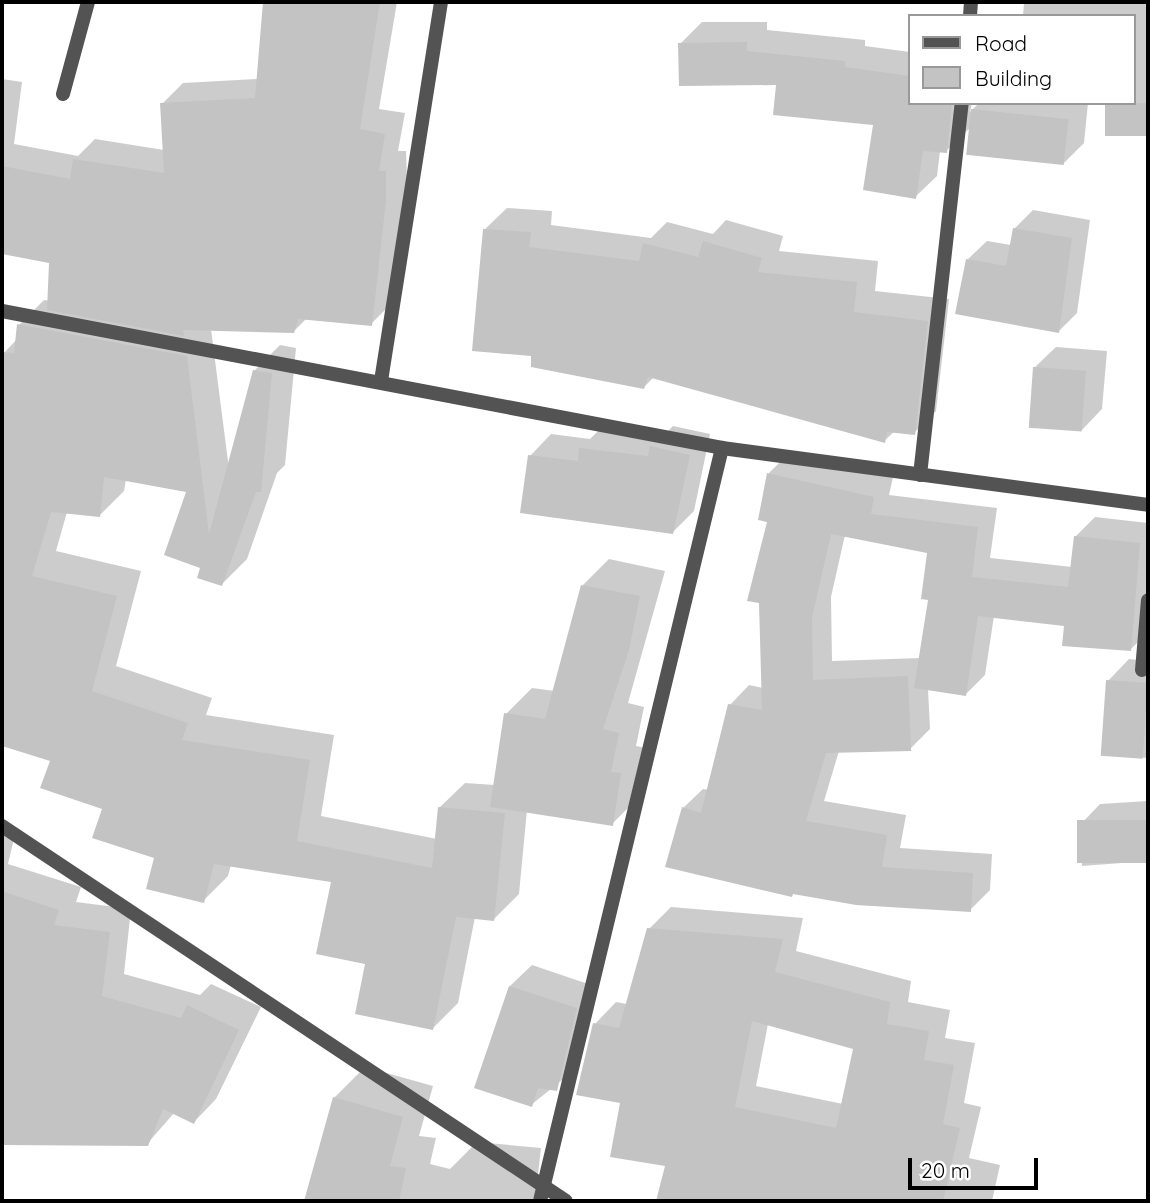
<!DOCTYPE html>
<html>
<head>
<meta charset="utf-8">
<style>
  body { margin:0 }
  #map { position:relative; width:1150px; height:1203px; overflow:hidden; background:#fff; font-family:Quicksand,sans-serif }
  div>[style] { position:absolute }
  .shadow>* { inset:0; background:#0003 }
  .building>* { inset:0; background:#c3c3c3; transform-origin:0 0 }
  .minor>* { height:14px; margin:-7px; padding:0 7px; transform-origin:7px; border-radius:7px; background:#535353 }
  .tertiary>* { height:14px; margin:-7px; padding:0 7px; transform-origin:7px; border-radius:7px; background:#535353 }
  span { translate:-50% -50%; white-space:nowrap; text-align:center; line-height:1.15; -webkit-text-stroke:5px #fff; paint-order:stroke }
  .frame { position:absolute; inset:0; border:4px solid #000; pointer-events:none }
  .legend { position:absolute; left:908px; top:14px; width:228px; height:91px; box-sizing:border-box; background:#fff; border:2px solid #999; margin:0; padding:9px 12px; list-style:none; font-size:21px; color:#000 }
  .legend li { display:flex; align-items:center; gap:14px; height:35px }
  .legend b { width:35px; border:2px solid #999 }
  .scale { position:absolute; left:908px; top:1158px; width:130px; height:32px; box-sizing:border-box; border:4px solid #000; border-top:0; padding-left:9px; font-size:21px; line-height:24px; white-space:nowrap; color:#000; -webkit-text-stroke:5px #fff; paint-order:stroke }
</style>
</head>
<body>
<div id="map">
  <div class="shadow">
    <i style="clip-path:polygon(334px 2px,397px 2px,379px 109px,405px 113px,398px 151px,406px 151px,407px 178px,392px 303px,371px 324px,307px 318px,294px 331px,211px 329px,229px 469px,255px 370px,280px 345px,296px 348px,285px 465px,277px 473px,247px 559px,222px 584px,202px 567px,188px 490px,126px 479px,124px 491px,99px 516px,67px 512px,56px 551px,141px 571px,116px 666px,212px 698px,206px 715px,334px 735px,321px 816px,437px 839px,439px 808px,465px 783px,495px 785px,506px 714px,532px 688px,555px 691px,583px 585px,609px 559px,665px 571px,628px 703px,644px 707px,636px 746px,646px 748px,638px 798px,612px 824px,527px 810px,519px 894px,494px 919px,475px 917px,458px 1003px,433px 1028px,367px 962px,333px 880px,231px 865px,228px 876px,203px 901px,52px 760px,2px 744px,2px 368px,4px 353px,17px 339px,19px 325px,44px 300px,50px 301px,51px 261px,2px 252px,5px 218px,2px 217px,2px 79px,22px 82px,14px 144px,78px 156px,95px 139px,164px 150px,162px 104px,183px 83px,258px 79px,332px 10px)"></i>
    <i style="clip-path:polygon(1024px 2px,1148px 2px,1148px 132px,1144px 136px,1134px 103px,1134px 16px,1023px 16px)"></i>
    <i style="clip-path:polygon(702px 22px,767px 22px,767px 30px,865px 40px,865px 46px,910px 52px,910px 103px,972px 103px,970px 112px,979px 103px,1088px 103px,1084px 143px,1063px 164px,971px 127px,946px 151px,940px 151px,937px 176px,915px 197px,875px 124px,680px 44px)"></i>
    <i style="clip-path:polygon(507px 208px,552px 211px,551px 225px,651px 238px,667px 222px,713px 234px,726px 220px,783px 236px,779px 251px,878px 261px,875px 291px,949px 299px,936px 411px,914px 433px,895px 431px,884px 441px,654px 377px,644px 387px,533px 354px,484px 230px)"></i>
    <i style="clip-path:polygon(1033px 210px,1090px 220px,1077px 313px,1058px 332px,968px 259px,987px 241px,1011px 245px,1014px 229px)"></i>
    <i style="clip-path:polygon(1056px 347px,1107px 351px,1102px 409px,1081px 431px,1034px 368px)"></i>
    <i style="clip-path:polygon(673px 426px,710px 434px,694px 511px,673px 532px,530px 456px,551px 434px,590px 439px,601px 428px,664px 435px)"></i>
    <i style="clip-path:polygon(evenodd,788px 454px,893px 477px,889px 495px,997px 508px,990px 558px,1072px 567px,1076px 536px,1095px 517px,1148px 523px,1148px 632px,1131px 649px,1066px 625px,994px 616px,985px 675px,966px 694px,928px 689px,930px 729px,910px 749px,839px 751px,824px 801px,906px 815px,900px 848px,992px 854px,990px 890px,970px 910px,683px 808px,703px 789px,709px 790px,730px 705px,749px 685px,763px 688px,769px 473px,788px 454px,845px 535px,929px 551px,930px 599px,921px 658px,832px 661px,831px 597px,845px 535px)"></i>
    <i style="clip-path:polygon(1129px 659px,1148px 661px,1148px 758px,1103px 755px,1108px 681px)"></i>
    <i style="clip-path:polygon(1148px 801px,1148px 861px,1082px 866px,1079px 826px,1100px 804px)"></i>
    <i style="clip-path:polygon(2px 826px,16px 830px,8px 864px,81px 887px,76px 902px,131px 909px,124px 974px,200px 995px,211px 984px,261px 1007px,216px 1099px,194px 1122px,174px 1113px,147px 1144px,2px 1106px)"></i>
    <i style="clip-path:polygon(evenodd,671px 907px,803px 918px,796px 951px,911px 981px,908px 1002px,950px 1010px,945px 1038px,975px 1043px,964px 1103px,981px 1107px,969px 1158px,1000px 1165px,992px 1201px,658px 1201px,667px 1165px,622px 1102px,595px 1024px,616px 1002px,627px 1004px,649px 929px,671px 907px,768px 1024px,855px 1048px,843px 1104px,756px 1086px,768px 1024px)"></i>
    <i style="clip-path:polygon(532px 965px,597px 987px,577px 1068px,531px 1105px,510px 986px)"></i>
    <i style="clip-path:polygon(365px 1067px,433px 1086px,419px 1136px,436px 1138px,430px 1164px,450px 1169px,477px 1142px,541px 1148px,535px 1201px,305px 1201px,334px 1098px)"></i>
  </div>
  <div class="building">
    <i style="clip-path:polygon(263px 2px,380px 2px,360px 129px,385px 134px,379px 171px,386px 171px,386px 200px,372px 326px,298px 319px,294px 333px,183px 330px,184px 336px,47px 310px,49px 263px,2px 254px,2px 166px,70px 179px,73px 159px,164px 173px,160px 103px,255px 98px)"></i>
    <i style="clip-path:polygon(747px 42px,747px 51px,845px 61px,845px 67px,910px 76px,910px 103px,952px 103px,947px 153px,923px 151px,916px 199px,863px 190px,873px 125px,773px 115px,776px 85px,679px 86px,678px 43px)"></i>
    <i style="left:1105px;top:103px;width:41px;height:33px"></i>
    <i style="left:971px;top:109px;width:98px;height:46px;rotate:6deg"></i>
    <i style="clip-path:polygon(1013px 228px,1072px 238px,1059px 333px,955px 314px,966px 259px,1006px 266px)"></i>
    <i style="clip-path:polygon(483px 229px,531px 232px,529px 247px,639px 261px,643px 243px,698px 257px,703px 241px,762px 258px,758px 272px,857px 282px,854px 312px,928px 321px,915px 435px,887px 432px,885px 443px,648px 377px,644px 389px,531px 367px,531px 356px,472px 351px)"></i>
    <i style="clip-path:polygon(17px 324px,187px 356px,209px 534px,253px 370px,272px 373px,261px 492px,256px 492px,222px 586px,197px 578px,200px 568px,164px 555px,186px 492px,104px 477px,100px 517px,51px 512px,32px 576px,117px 596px,92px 691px,188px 723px,182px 740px,310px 760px,297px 841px,432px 868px,438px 807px,505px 813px,494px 921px,456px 917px,433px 1030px,355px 1014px,365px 964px,316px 954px,331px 882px,214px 864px,204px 903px,146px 889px,154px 858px,92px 838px,102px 809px,40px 788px,50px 761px,2px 746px,2px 352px,14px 353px)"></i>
    <i style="left:1033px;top:367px;width:53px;height:61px;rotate:4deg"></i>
    <i style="clip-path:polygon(650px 446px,690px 455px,673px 534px,520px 513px,528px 455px,578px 461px,579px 448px,648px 456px)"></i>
    <i style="clip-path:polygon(767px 473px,874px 497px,871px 514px,978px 527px,972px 577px,1068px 587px,1074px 536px,1140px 543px,1131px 651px,1062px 646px,1064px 626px,978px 616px,966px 696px,914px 688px,928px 600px,921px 599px,927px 553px,831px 534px,812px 618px,813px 680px,908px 676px,911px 751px,826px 753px,806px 821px,887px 835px,882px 867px,973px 873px,971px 912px,856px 905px,793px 894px,792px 897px,665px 867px,682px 807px,701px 813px,728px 704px,762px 710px,759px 603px,747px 601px,767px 522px,758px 520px)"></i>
    <i style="clip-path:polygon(581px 585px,640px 596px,629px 650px,603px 729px,619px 733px,611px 772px,621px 773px,613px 826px,490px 807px,504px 713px,545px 719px)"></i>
    <i style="left:1106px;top:680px;width:42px;height:76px;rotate:4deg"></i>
    <i style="left:1148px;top:820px;width:43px;height:71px;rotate:90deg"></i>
    <i style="clip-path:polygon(2px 891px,59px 910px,54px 925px,110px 932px,102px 996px,181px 1018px,187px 1005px,239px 1030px,194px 1124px,163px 1109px,148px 1146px,2px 1145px)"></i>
    <i style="clip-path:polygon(evenodd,647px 928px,783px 939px,775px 972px,890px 1002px,887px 1024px,929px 1031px,924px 1060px,954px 1065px,943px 1124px,960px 1128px,943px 1201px,656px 1201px,665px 1166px,610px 1157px,620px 1103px,576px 1095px,593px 1023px,619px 1028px,647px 928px,752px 1021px,853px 1049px,836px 1128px,735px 1107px,752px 1021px)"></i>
    <i style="clip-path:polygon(509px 986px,577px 1008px,557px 1091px,538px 1088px,532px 1107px,474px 1088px)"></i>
    <i style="clip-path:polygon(333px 1097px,403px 1117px,390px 1166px,406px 1168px,399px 1201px,304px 1201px)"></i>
  </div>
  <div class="minor">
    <i style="left:970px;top:16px;width:14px;rotate:-86deg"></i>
    <i style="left:63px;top:94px;width:95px;rotate:-74.8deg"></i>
    <i style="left:2px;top:311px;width:733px;rotate:10.77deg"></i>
    <i style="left:722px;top:448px;width:430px;rotate:7.6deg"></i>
    <i style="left:381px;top:381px;width:384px;rotate:-81deg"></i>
    <i style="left:920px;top:475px;width:374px;rotate:-83.6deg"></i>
    <i style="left:1142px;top:670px;width:70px;rotate:-85.1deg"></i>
    <i style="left:540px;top:1201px;width:775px;rotate:-76.41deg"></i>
  </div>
  <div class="tertiary">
    <i style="left:2px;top:826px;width:677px;rotate:33.62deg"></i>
  </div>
  <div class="frame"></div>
  <ul class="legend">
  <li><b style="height:9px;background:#535353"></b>Road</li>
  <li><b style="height:19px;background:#c3c3c3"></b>Building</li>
  </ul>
  <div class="scale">20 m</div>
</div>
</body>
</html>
